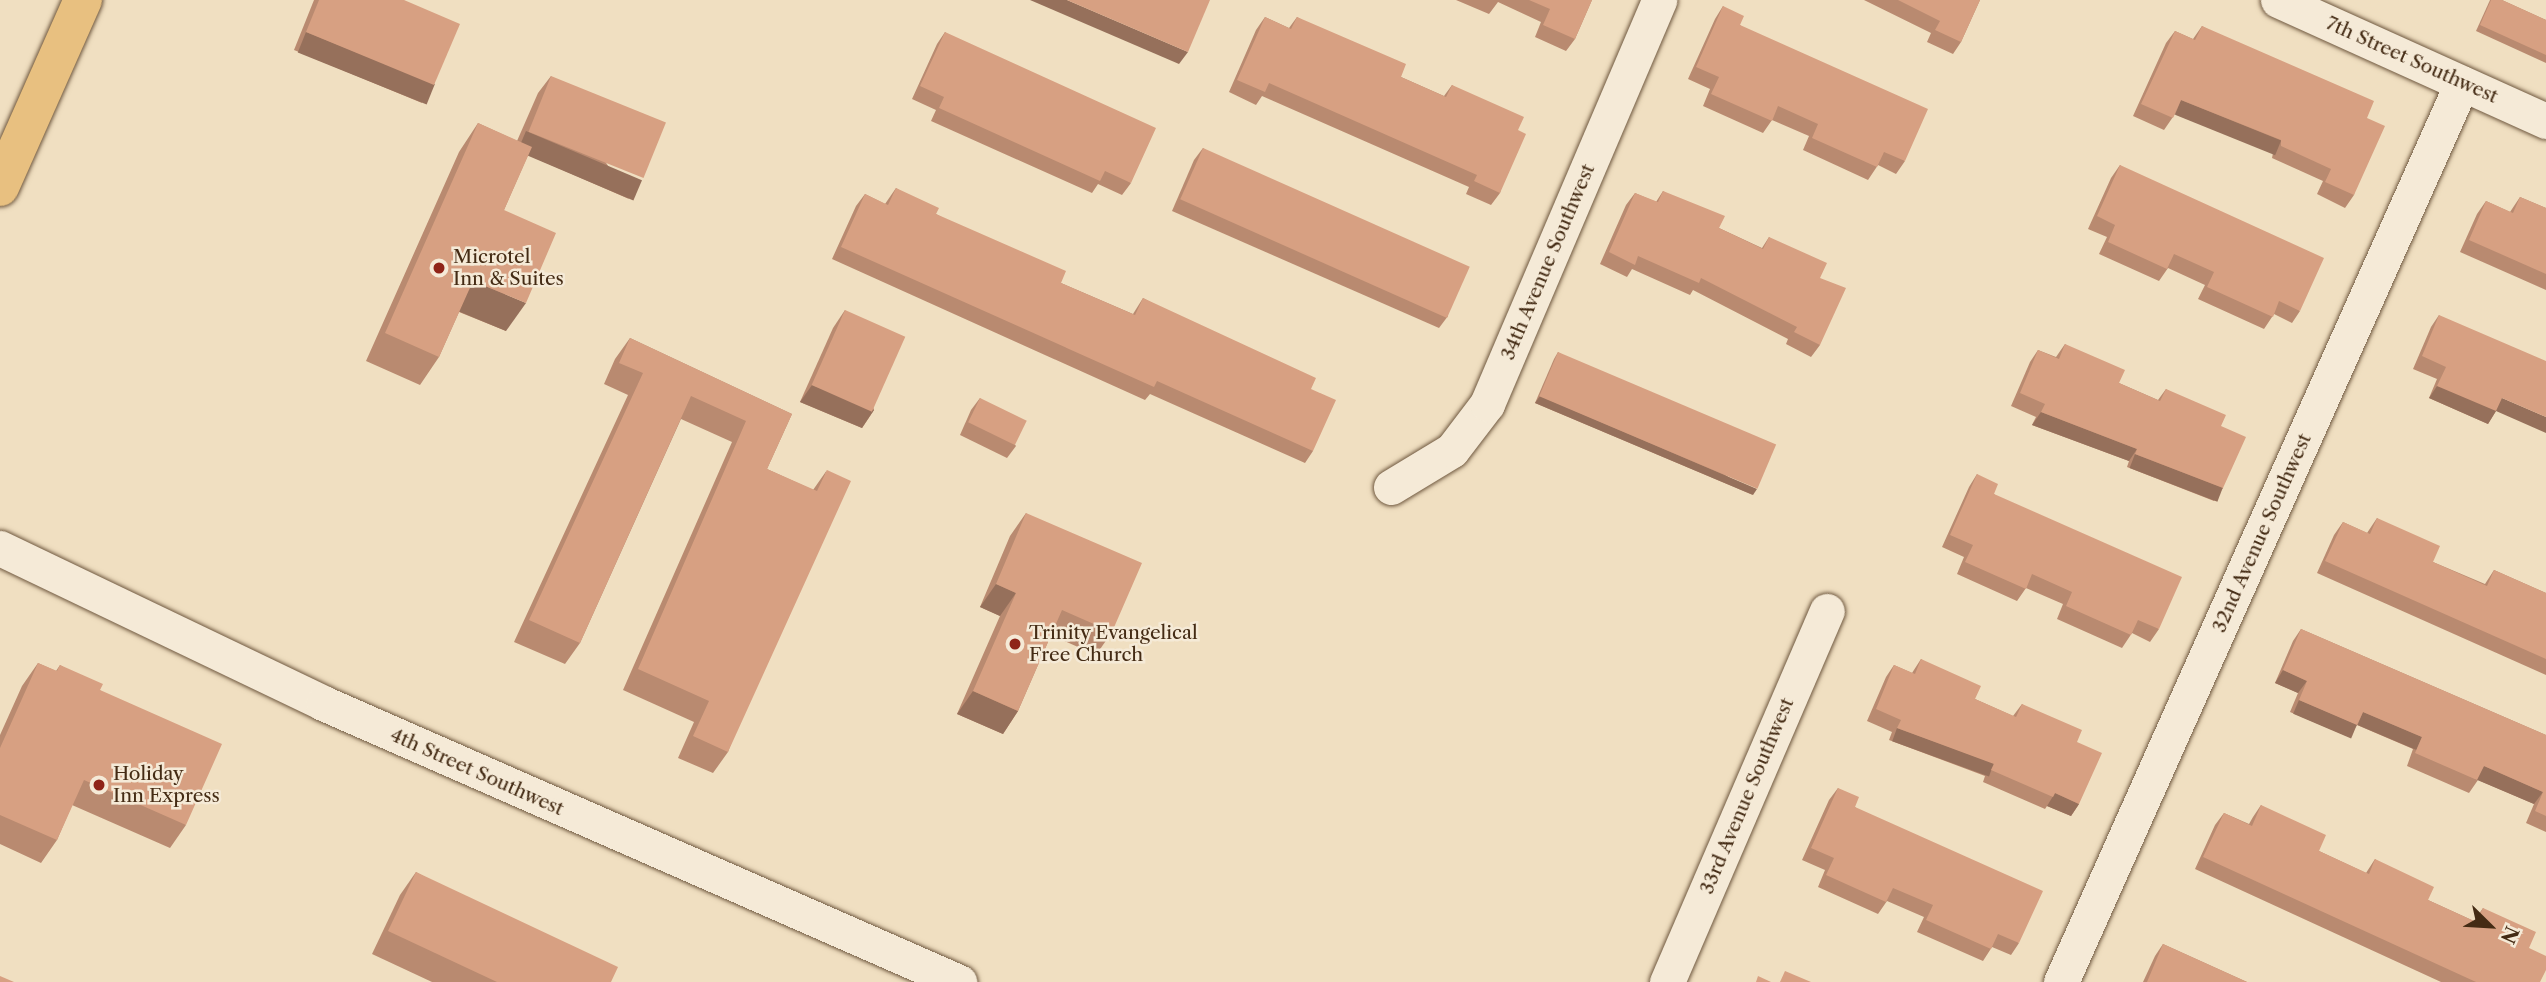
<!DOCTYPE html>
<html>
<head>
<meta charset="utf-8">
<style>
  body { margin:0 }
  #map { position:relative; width:2546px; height:982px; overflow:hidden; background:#f0dfc1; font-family:"Libre Caslon Text",serif }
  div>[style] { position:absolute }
  .roads { filter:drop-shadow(0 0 2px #6f583f) drop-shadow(0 0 2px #6f583f) }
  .minor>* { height:35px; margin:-17.5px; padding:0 17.5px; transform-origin:17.5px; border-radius:17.5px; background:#f5ead7 }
  .major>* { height:38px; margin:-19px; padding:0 19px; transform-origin:19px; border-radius:19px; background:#e8c080 }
  .wall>* { inset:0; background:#b98a70 }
  .shaded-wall>* { inset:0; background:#96705b; transform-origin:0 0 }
  .building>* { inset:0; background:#d7a082; transform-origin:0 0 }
  .dots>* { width:19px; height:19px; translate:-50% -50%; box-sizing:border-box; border:4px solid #f5ead7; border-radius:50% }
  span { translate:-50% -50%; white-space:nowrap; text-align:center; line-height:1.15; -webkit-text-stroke:5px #f5ead7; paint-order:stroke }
  .street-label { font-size:19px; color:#442b14 }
  .poi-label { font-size:19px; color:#442b14 }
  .left { translate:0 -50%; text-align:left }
  .north { position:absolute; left:2455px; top:891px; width:70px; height:70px; -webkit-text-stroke:5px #f5ead7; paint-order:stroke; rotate:114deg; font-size:19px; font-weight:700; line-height:28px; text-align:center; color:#442b14 }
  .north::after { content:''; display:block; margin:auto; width:24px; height:32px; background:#442b14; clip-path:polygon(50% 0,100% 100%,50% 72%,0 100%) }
</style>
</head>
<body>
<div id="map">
  <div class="roads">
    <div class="minor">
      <i style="left:2278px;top:0;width:294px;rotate:24.3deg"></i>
      <i style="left:1391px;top:487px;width:71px;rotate:-31.2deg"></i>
      <i style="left:1452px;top:450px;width:58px;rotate:-52.7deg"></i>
      <i style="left:1487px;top:404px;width:439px;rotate:-66.9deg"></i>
      <i style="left:0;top:548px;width:358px;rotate:25.6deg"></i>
      <i style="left:323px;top:703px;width:695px;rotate:23.69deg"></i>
      <i style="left:1667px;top:982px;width:404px;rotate:-66.7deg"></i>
      <i style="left:2061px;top:982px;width:984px;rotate:-65.96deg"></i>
    </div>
    <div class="major">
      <i style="left:0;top:187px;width:205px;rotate:-66.1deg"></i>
    </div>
  </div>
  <div class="wall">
    <i style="clip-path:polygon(314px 0,404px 0,422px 103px,294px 50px)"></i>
    <i style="clip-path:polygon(1456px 0,1592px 0,1575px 39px,1566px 51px,1535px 37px,1541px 22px,1498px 2px,1489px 14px)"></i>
    <i style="clip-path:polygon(1864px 0,1980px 0,1961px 42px,1953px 54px,1927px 42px,1931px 33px)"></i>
    <i style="clip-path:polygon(2490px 0,2502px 0,2546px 20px,2546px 63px,2476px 31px)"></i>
    <i style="clip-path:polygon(1723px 6px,1740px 25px,1905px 161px,1896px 174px,1878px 165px,1868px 180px,1803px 150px,1809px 136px,1772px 120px,1763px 133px,1703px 106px,1710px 89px,1688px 79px,1715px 19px)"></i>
    <i style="clip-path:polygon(1265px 17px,1289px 28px,1297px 17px,1401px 77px,1444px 96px,1452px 85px,1518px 130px,1500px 193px,1491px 205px,1466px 194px,1469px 187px,1262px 96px,1256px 105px,1229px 92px,1256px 30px)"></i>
    <i style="clip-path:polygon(2202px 26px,2367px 118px,2354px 195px,2345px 208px,2317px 194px,2323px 181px,2272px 158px,2273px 153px,2175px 114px,2164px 130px,2133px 116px,2166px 43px,2175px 31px,2193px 39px)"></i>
    <i style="clip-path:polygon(945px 32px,1131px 183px,1122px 195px,1098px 184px,1092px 193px,931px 121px,936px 110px,912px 99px,937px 44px)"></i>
    <i style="clip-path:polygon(551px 76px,629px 199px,528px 155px,504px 210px,506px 331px,459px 312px,439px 357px,420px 385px,366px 361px,459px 152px,478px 123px,517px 141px,538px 93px)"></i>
    <i style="clip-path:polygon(1203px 148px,1448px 316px,1439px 328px,1172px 211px,1194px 160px)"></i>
    <i style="clip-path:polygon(2120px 165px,2300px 311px,2292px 323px,2274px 314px,2264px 329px,2198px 299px,2205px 285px,2168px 268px,2159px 281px,2099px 254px,2107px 237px,2088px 229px,2111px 178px)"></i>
    <i style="clip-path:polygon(896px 188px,936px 214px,1061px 283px,1133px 314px,1143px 298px,1311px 389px,1313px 451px,1305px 463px,1150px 394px,1145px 400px,832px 259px,856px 206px,865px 194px,885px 204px)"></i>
    <i style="clip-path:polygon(1663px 191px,1719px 228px,1762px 248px,1769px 237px,1820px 278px,1820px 345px,1811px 357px,1786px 344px,1788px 339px,1693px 290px,1690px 295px,1632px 269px,1627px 277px,1600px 264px,1626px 205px,1635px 193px,1656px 202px)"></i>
    <i style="clip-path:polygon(2520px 197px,2546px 208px,2546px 290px,2460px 252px,2477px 214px,2486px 201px,2510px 212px)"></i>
    <i style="clip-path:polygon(845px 310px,874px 410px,862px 428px,800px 402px,833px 328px)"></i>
    <i style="clip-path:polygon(2439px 315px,2496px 411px,2488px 424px,2429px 398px,2437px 379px,2413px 369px,2431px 327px)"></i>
    <i style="clip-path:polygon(630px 338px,792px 414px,767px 469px,813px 490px,827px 470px,728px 752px,713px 773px,678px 758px,694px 722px,623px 690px,732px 442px,681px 419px,580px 643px,565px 664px,514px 642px,628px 395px,604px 384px,615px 359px)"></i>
    <i style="clip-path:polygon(2065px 344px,2119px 383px,2158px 400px,2166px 389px,2221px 426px,2223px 488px,2214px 501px,2127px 467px,2129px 461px,2032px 425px,2036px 417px,2011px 406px,2030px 362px,2038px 350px,2056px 357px)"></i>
    <i style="clip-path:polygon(1558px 352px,1753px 495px,1535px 403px,1554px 359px)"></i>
    <i style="clip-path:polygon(980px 398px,1016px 446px,1007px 458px,960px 435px,971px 410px)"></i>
    <i style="clip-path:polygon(1977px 474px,1994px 494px,2159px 629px,2150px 642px,2132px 633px,2122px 648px,2057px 619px,2063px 604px,2026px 588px,2017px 601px,1957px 574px,1964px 557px,1942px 547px,1969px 487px)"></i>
    <i style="clip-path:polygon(1026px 513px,1112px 632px,1096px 655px,1051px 635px,1018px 711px,1003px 734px,957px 714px,1000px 616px,980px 607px,1010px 536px)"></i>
    <i style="clip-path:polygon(2377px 518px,2433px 562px,2485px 584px,2494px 570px,2546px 593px,2546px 675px,2317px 573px,2334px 535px,2343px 522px,2367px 533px)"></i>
    <i style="clip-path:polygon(2301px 629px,2546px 735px,2546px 832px,2526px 823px,2534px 804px,2478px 780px,2469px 793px,2407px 766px,2413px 749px,2357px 725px,2349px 737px,2290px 712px,2298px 693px,2275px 683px,2293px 641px)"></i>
    <i style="clip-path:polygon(1921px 659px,1975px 699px,2013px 716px,2022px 704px,2077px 742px,2079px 804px,2071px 816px,2047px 806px,2045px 809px,1983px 782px,1985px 776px,1889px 740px,1892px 732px,1867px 721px,1886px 677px,1894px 665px,1912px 673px)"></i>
    <i style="clip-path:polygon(38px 663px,56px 671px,60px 665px,100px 690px,186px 825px,170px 848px,72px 805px,57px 840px,41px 863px,0 844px,0 735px,22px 686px)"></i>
    <i style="clip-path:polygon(1838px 788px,1855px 807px,2019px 943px,2011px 955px,1992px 947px,1983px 961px,1917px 932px,1924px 917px,1887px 901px,1878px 914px,1818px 887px,1825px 870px,1802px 860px,1829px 800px)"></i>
    <i style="clip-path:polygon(2261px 805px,2319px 851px,2366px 873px,2375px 859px,2428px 900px,2474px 921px,2483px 908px,2529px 948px,2540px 982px,2441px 982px,2195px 869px,2215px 825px,2224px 813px,2249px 824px,2253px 817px)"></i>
    <i style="clip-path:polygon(416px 872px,611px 982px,432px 982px,372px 954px,400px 895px)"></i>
    <i style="clip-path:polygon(2163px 944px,2247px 982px,2143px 982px,2155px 956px)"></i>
  </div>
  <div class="shaded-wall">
    <i style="clip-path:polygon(1030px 0,1067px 0,1188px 52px,1179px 64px)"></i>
    <i style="left:306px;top:32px;width:139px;height:22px;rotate:22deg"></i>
    <i style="left:2181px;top:100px;width:108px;height:16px;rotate:22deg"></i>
    <i style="left:526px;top:131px;width:126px;height:22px;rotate:23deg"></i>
    <i style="clip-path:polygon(473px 281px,526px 303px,506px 331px,453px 309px)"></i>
    <i style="clip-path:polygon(812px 385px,874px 410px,862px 428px,800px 402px)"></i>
    <i style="clip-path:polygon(2437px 386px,2502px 398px,2546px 417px,2546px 433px,2496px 411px,2488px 424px,2429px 398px)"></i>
    <i style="clip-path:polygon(1540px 396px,1757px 489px,1753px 495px,1535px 403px)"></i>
    <i style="clip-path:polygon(2041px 412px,2137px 449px,2129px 461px,2032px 425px)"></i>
    <i style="left:2135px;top:454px;width:94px;height:15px;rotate:21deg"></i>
    <i style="clip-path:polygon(996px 584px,1016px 593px,1000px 616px,980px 607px)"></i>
    <i style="clip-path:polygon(2283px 670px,2307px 681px,2298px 693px,2275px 683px)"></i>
    <i style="clip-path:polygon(973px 691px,1018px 711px,1003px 734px,957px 714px)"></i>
    <i style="left:2299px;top:700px;width:63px;height:15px;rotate:23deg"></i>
    <i style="left:2363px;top:712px;width:64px;height:14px;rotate:23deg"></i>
    <i style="left:1897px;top:728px;width:103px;height:14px;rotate:20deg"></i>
    <i style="clip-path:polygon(2484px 766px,2543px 792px,2534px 804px,2475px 779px)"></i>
    <i style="clip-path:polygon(2055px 793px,2079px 804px,2071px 816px,2047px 806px)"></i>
  </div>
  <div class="building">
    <i style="clip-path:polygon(319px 0,404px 0,460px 24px,434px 85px,306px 32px)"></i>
    <i style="clip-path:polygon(1067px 0,1210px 0,1188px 52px)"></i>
    <i style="clip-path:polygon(1529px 0,1592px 0,1575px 39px,1543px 25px,1550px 9px)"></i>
    <i style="clip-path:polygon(1898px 0,1980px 0,1961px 42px,1935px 30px,1940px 21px)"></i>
    <i style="clip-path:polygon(2491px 0,2502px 0,2546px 20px,2546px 55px,2480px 25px)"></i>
    <i style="clip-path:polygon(1723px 6px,1744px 16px,1740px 25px,1928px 109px,1905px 161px,1884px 152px,1877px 167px,1812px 138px,1818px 124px,1778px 106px,1772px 121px,1711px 94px,1719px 77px,1696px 67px)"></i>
    <i style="clip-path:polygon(1265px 17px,1291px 29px,1297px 17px,1406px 64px,1401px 77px,1446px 97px,1452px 85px,1524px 117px,1518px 130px,1526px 134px,1500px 193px,1474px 181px,1477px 175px,1269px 83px,1265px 92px,1237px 80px)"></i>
    <i style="clip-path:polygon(2202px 26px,2374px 101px,2367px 118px,2385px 126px,2354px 195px,2325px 182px,2331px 169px,2281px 146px,2281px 140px,2181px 100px,2173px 118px,2141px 104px,2175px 31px,2195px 40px)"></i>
    <i style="clip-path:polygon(945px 32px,1156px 128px,1131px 183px,1105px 171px,1100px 181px,939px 108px,944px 97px,920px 86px)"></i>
    <i style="left:551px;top:76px;width:124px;height:60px;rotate:22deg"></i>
    <i style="clip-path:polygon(478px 123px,532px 147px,504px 210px,556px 233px,526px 303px,473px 281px,439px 357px,385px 333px)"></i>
    <i style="left:1203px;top:148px;width:292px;height:56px;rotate:24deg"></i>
    <i style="clip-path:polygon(2120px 165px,2324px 258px,2300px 311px,2279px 301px,2273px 317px,2207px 287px,2214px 272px,2174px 254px,2167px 269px,2108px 242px,2115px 225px,2097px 216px)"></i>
    <i style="clip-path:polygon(896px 188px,939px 208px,936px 214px,1066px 271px,1061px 283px,1135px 315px,1143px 298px,1316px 378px,1311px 389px,1336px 400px,1313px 451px,1157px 381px,1154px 387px,841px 247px,865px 194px,888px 205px)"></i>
    <i style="clip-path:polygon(1663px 191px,1725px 216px,1719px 228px,1763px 249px,1769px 237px,1827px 263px,1820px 278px,1846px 288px,1820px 345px,1794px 332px,1797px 327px,1701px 278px,1699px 283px,1638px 256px,1635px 265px,1609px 252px,1635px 193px,1658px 202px)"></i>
    <i style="clip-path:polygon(2520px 197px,2546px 208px,2546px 274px,2469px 240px,2486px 201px,2513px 213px)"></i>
    <i style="left:845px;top:310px;width:66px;height:82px;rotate:24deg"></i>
    <i style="clip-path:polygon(2439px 315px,2546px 361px,2546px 417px,2502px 398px,2496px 411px,2437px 386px,2446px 367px,2422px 356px)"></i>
    <i style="clip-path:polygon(630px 338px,792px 414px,767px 469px,817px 491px,827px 470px,851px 481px,728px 752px,693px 736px,709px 701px,638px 669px,746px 421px,691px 396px,580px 643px,529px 620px,643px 373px,619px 363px)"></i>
    <i style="clip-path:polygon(2065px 344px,2125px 370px,2119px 383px,2160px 401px,2166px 389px,2226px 415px,2221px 426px,2246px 437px,2223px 488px,2135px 454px,2137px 449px,2041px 412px,2045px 404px,2020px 393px,2038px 350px,2059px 359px)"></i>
    <i style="left:1558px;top:352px;width:237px;height:48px;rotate:23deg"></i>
    <i style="left:980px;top:398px;width:52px;height:27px;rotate:26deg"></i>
    <i style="clip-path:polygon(1977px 474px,1998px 484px,1994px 494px,2182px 577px,2159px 629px,2138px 620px,2131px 635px,2066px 606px,2072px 592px,2032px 574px,2026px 589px,1965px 562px,1973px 545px,1950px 535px)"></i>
    <i style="clip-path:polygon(1026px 513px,1142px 563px,1112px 632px,1062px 610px,1018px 711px,973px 691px,1016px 593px,996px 584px)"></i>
    <i style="clip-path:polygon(2377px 518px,2440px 546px,2433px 562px,2487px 586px,2494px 570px,2546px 593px,2546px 659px,2325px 561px,2343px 522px,2370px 534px)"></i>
    <i style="clip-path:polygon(2301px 629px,2546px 735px,2546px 816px,2535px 811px,2543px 792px,2484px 766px,2477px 780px,2415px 753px,2422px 737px,2363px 712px,2357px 725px,2299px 700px,2307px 681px,2283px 670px)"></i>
    <i style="clip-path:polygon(1921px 659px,1981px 686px,1975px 699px,2016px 717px,2022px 704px,2082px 730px,2077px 742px,2102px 753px,2079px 804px,2055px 793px,2053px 797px,1991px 770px,1994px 764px,1897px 728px,1901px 720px,1876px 709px,1894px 665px,1915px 674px)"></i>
    <i style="clip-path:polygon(38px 663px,57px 671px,60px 665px,103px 684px,100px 690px,222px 744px,186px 825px,84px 780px,57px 840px,0 815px,0 748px)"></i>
    <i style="clip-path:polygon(1838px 788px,1859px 797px,1855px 807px,2043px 891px,2019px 943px,1998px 934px,1991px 949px,1926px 920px,1933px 905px,1893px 888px,1886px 902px,1826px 875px,1834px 858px,1811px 848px)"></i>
    <i style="clip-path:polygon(2261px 805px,2326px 835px,2319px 851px,2369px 874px,2375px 859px,2434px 887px,2428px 900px,2476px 922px,2483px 908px,2536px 932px,2529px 948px,2546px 956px,2546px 970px,2540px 982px,2476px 982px,2203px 857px,2224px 813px,2252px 826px)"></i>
    <i style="clip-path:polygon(416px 872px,618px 967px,611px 982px,497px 982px,388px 931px)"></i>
    <i style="clip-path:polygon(2163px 944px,2247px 982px,2147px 982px)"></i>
    <i style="clip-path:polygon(1785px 971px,1811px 982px,1780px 982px)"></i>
    <i style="clip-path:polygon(0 976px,14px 982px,0 982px)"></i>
    <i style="clip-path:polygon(1758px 976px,1771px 982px,1756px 982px)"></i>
  </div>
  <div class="dots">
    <i style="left:439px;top:268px;background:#8f2418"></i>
    <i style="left:1015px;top:644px;background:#8f2418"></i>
    <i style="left:99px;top:785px;background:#8f2418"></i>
  </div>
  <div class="street-label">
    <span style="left:2412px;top:60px;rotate:24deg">7th Street Southwest</span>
    <span style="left:1548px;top:262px;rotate:-67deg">34th Avenue Southwest</span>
    <span style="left:2262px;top:533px;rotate:-66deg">32nd Avenue Southwest</span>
    <span style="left:477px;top:772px;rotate:24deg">4th Street Southwest</span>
    <span style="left:1747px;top:796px;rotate:-67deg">33rd Avenue Southwest</span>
  </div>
  <div class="poi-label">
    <span class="left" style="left:453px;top:268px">Microtel<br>Inn &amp; Suites</span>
    <span class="left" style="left:1029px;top:644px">Trinity Evangelical<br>Free Church</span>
    <span class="left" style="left:113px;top:785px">Holiday<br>Inn Express</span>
  </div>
  <div class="north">N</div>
</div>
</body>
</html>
